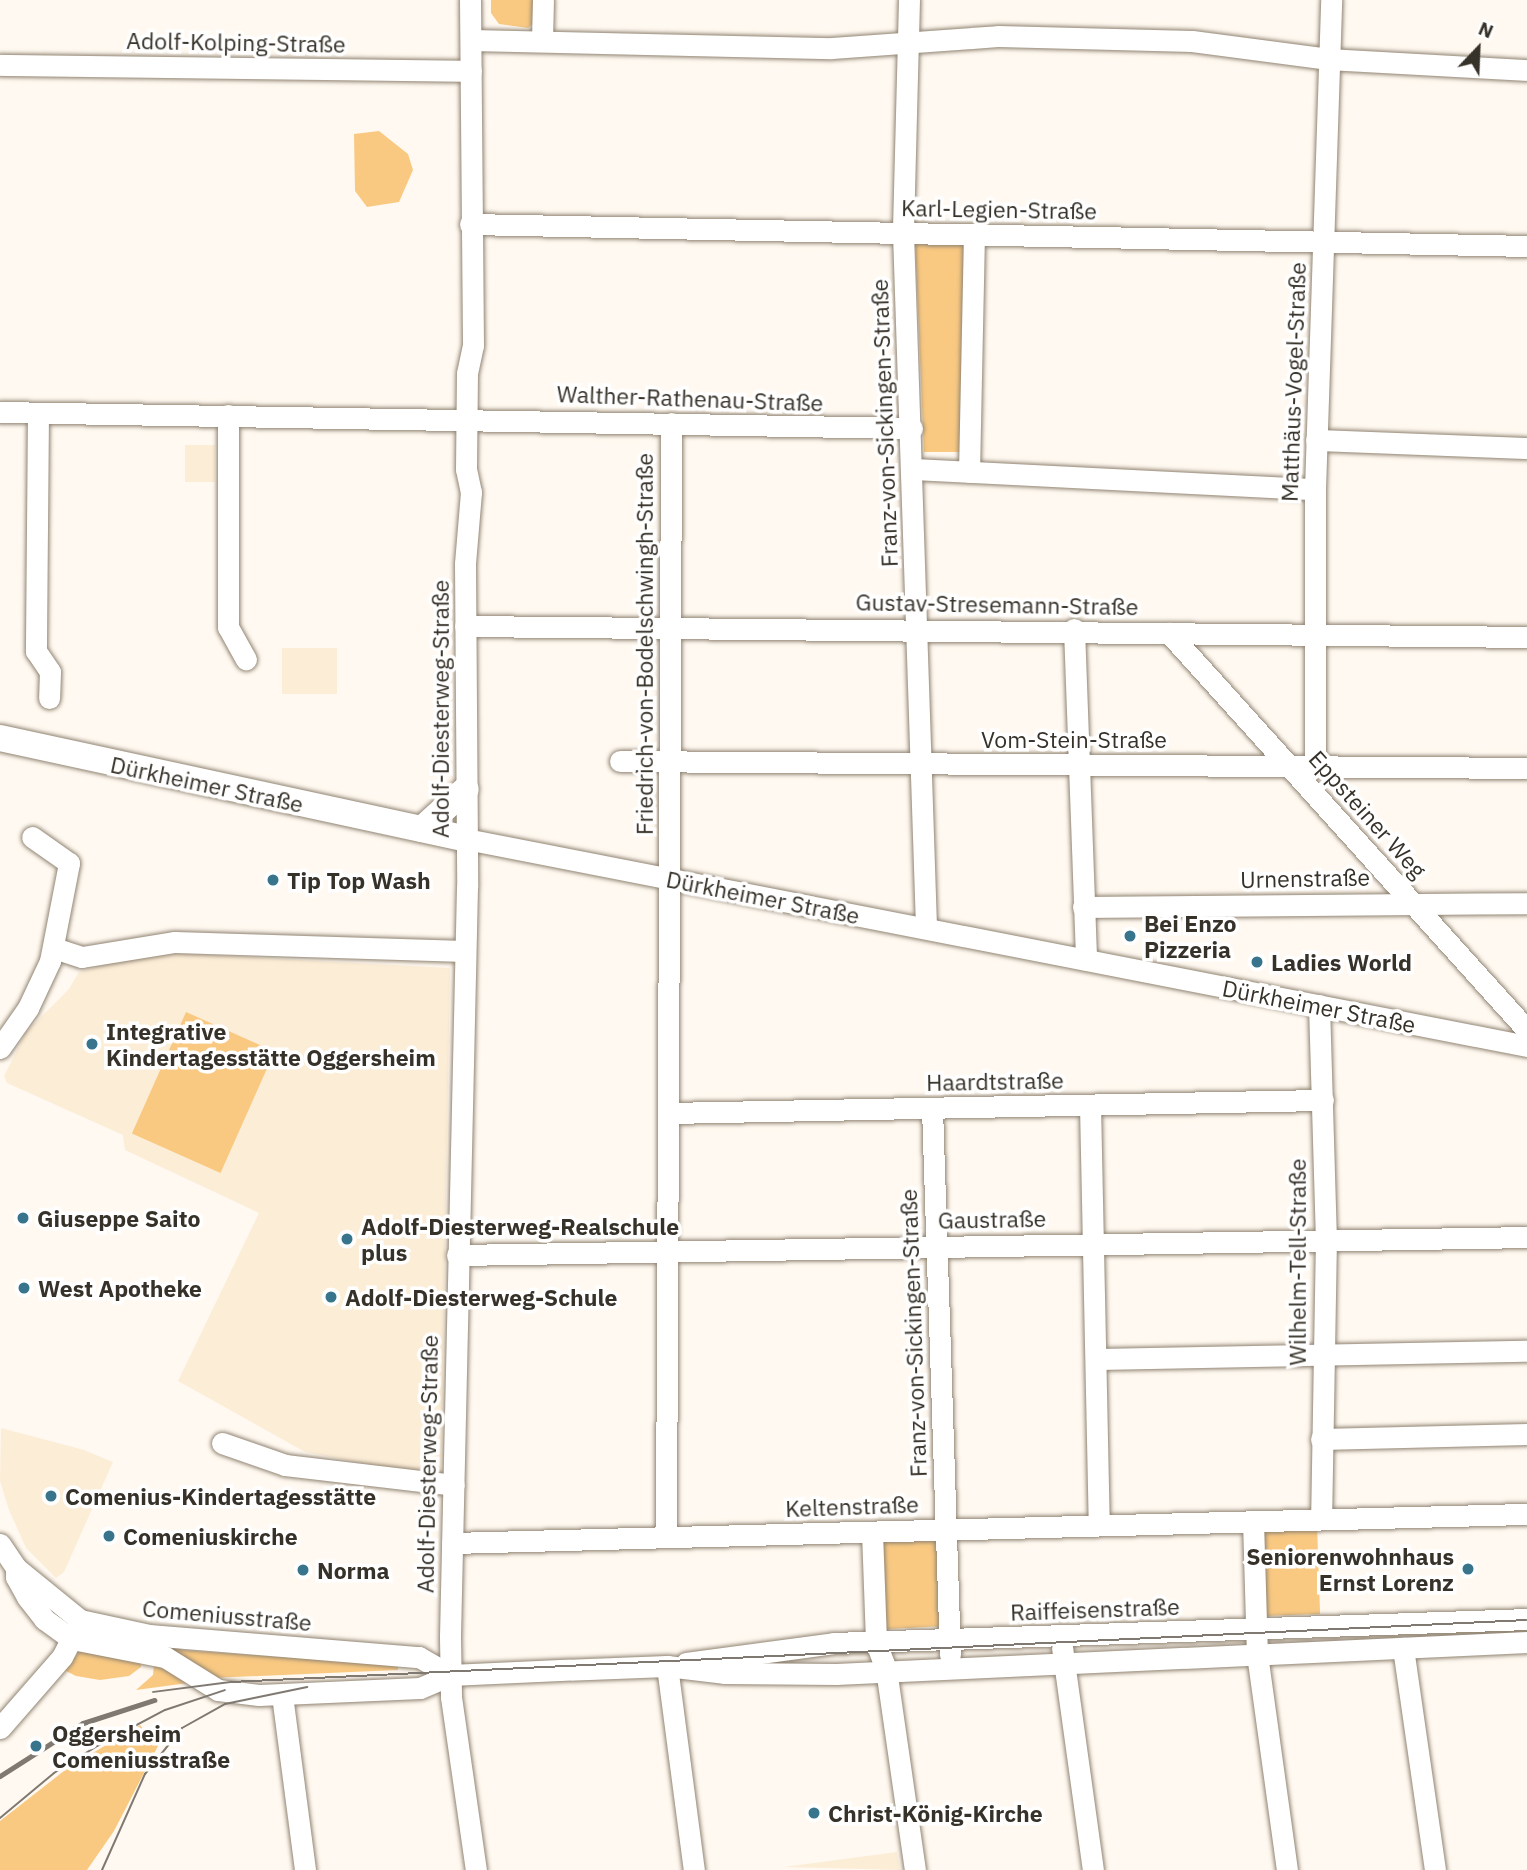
<!DOCTYPE html>
<html>
<head>
<meta charset="utf-8">
<style>
  body { margin:0 }
  #map { position:relative; width:1527px; height:1870px; overflow:hidden; background:#fff9f1; font-family:"IBM Plex Sans",sans-serif }
  div>[style] { position:absolute }
  .built>* { inset:0; background:#fcedd7; transform-origin:0 0 }
  .green>* { inset:0; background:#f9c982; transform-origin:0 0 }
  .roads { filter:drop-shadow(0 0 2px #918472) drop-shadow(0 0 2px #918472) }
  .minor>* { height:21px; margin:-10.5px; padding:0 10.5px; transform-origin:10.5px; border-radius:10.5px; background:#fff }
  .tertiary>* { height:26px; margin:-13px; padding:0 13px; transform-origin:13px; border-radius:13px; background:#fff }
  .tram>* { height:2px; margin:-1px; padding:0 1px; transform-origin:1px; border-radius:1px; background:#7f7971 }
  .rail>* { height:5px; margin:-2.5px; padding:0 2.5px; transform-origin:2.5px; border-radius:2.5px; background:#7f7971 }
  .dots>* { width:19px; height:19px; translate:-50% -50%; box-sizing:border-box; border:4px solid #fff; border-radius:50% }
  span { translate:-50% -50%; white-space:nowrap; text-align:center; line-height:1.15; -webkit-text-stroke:7px #fff; paint-order:stroke }
  .street-label { font-size:23px; color:#363129 }
  .poi-label { font-size:23px; color:#363129; font-weight:700 }
  .left { translate:0 -50%; text-align:left }
  .right { translate:-100% -50%; text-align:right }
  .north { position:absolute; left:1443px; top:14px; width:70px; height:70px; -webkit-text-stroke:5px #fff; paint-order:stroke; rotate:23deg; font-size:19px; font-weight:700; line-height:28px; text-align:center; color:#363129 }
  .north::after { content:''; display:block; margin:auto; width:24px; height:32px; background:#363129; clip-path:polygon(50% 0,100% 100%,50% 72%,0 100%) }
</style>
</head>
<body>
<div id="map">
  <div class="built">
    <i style="left:185px;top:445px;width:30px;height:37px"></i>
    <i style="left:282px;top:648px;width:55px;height:46px"></i>
    <i style="clip-path:polygon(151px 952px,450px 968px,441px 1479px,305px 1452px,178px 1381px,259px 1213px,125px 1150px,123px 1135px,7px 1083px,4px 1076px,26px 1032px,69px 989px,79px 972px)"></i>
    <i style="clip-path:polygon(1px 1428px,84px 1450px,113px 1462px,64px 1572px,56px 1578px,26px 1548px,9px 1510px,0 1481px)"></i>
    <i style="clip-path:polygon(897px 1852px,900px 1870px,784px 1867px)"></i>
  </div>
  <div class="green">
    <i style="clip-path:polygon(491px 0,534px 0,533px 24px,528px 28px,499px 24px,491px 13px)"></i>
    <i style="clip-path:polygon(379px 131px,408px 154px,413px 170px,399px 202px,367px 207px,355px 191px,354px 134px)"></i>
    <i style="clip-path:polygon(915px 239px,966px 240px,963px 452px,924px 452px)"></i>
    <i style="left:186px;top:1012px;width:97px;height:133px;rotate:24deg"></i>
    <i style="left:1317px;top:1525px;width:89px;height:58px;rotate:88deg"></i>
    <i style="left:941px;top:1535px;width:91px;height:63px;rotate:87deg"></i>
    <i style="clip-path:polygon(154px 1643px,174px 1644px,182px 1650px,398px 1665px,398px 1670px,211px 1678px)"></i>
    <i style="clip-path:polygon(80px 1651px,141px 1661px,141px 1667px,129px 1676px,100px 1680px,76px 1676px,64px 1670px)"></i>
    <i style="clip-path:polygon(154px 1664px,161px 1664px,188px 1683px,136px 1690px,153px 1675px)"></i>
    <i style="clip-path:polygon(140px 1725px,158px 1746px,114px 1831px,87px 1870px,0 1870px,0 1821px,69px 1767px)"></i>
  </div>
  <div class="roads">
    <div class="minor">
      <i style="left:470px;top:0;width:345px;rotate:89.5deg"></i>
      <i style="left:473px;top:345px;width:29px;rotate:102deg"></i>
      <i style="left:467px;top:373px;width:96px;rotate:90.6deg"></i>
      <i style="left:466px;top:469px;width:24px;rotate:78deg"></i>
      <i style="left:471px;top:492px;width:72px;rotate:94.8deg"></i>
      <i style="left:465px;top:564px;width:323px;rotate:89.6deg"></i>
      <i style="left:467px;top:887px;width:751px;rotate:91.3deg"></i>
      <i style="left:450px;top:1638px;width:59px;rotate:89deg"></i>
      <i style="left:451px;top:1697px;width:175px;rotate:81.8deg"></i>
      <i style="left:909px;top:0;width:233px;rotate:91.5deg"></i>
      <i style="left:903px;top:233px;width:695px;rotate:88.1deg"></i>
      <i style="left:471px;top:40px;width:361px;rotate:1.3deg"></i>
      <i style="left:832px;top:48px;width:166px;rotate:-4.1deg"></i>
      <i style="left:998px;top:36px;width:194px;rotate:1.5deg"></i>
      <i style="left:1192px;top:41px;width:138px;rotate:7.5deg"></i>
      <i style="left:1329px;top:59px;width:198px;rotate:3.2deg"></i>
      <i style="left:542px;top:40px;width:40px;rotate:-88.6deg"></i>
      <i style="left:0;top:65px;width:471px;rotate:0.7deg"></i>
      <i style="left:470px;top:224px;width:1057px;rotate:1.19deg"></i>
      <i style="left:0;top:412px;width:912px;rotate:1.01deg"></i>
      <i style="left:38px;top:413px;width:238px;rotate:90.5deg"></i>
      <i style="left:36px;top:651px;width:25px;rotate:56deg"></i>
      <i style="left:50px;top:672px;width:26px;rotate:92deg"></i>
      <i style="left:228px;top:415px;width:212px;rotate:90deg"></i>
      <i style="left:228px;top:627px;width:37px;rotate:61deg"></i>
      <i style="left:1316px;top:440px;width:211px;rotate:2.2deg"></i>
      <i style="left:914px;top:469px;width:401px;rotate:2.9deg"></i>
      <i style="left:969px;top:472px;width:238px;rotate:-88.8deg"></i>
      <i style="left:465px;top:626px;width:1062px;rotate:0.59deg"></i>
      <i style="left:1074px;top:629px;width:331px;rotate:87.9deg"></i>
      <i style="left:1169px;top:633px;width:535px;rotate:47.96deg"></i>
      <i style="left:620px;top:761px;width:907px;rotate:0.44deg"></i>
      <i style="left:1315px;top:766px;width:277px;rotate:-90deg"></i>
      <i style="left:1315px;top:489px;width:489px;rotate:-88.1deg"></i>
      <i style="left:466px;top:839px;width:1081px;rotate:11.04deg"></i>
      <i style="left:1083px;top:907px;width:444px;rotate:-0.5deg"></i>
      <i style="left:54px;top:948px;width:29px;rotate:18deg"></i>
      <i style="left:82px;top:957px;width:94px;rotate:-9.2deg"></i>
      <i style="left:175px;top:942px;width:290px;rotate:1.8deg"></i>
      <i style="left:1319px;top:1005px;width:233px;rotate:88.3deg"></i>
      <i style="left:1326px;top:1238px;width:281px;rotate:91deg"></i>
      <i style="left:0;top:1048px;width:49px;rotate:-55deg"></i>
      <i style="left:28px;top:1008px;width:52px;rotate:-64.9deg"></i>
      <i style="left:50px;top:961px;width:100px;rotate:-79deg"></i>
      <i style="left:69px;top:863px;width:45px;rotate:-144.9deg"></i>
      <i style="left:1090px;top:1105px;width:420px;rotate:88.8deg"></i>
      <i style="left:932px;top:1108px;width:547px;rotate:88.12deg"></i>
      <i style="left:668px;top:1113px;width:655px;rotate:-1.14deg"></i>
      <i style="left:457px;top:1255px;width:1070px;rotate:-0.96deg"></i>
      <i style="left:1096px;top:1359px;width:431px;rotate:-1.1deg"></i>
      <i style="left:1321px;top:1439px;width:206px;rotate:-1.4deg"></i>
      <i style="left:222px;top:1443px;width:67px;rotate:19.2deg"></i>
      <i style="left:285px;top:1465px;width:170px;rotate:6.7deg"></i>
      <i style="left:1253px;top:1521px;width:133px;rotate:88.3deg"></i>
      <i style="left:1257px;top:1654px;width:218px;rotate:82.1deg"></i>
      <i style="left:872px;top:1532px;width:111px;rotate:87.9deg"></i>
      <i style="left:876px;top:1643px;width:28px;rotate:69deg"></i>
      <i style="left:886px;top:1669px;width:203px;rotate:81.8deg"></i>
      <i style="left:666px;top:1537px;width:1114px;rotate:-89.74deg"></i>
      <i style="left:452px;top:1543px;width:1075px;rotate:-1.55deg"></i>
      <i style="left:0;top:1544px;width:29px;rotate:56deg"></i>
      <i style="left:16px;top:1568px;width:82px;rotate:39.1deg"></i>
      <i style="left:80px;top:1620px;width:71px;rotate:12.3deg"></i>
      <i style="left:149px;top:1635px;width:271px;rotate:4.7deg"></i>
      <i style="left:419px;top:1657px;width:36px;rotate:30deg"></i>
      <i style="left:16px;top:1568px;width:9px;rotate:90deg"></i>
      <i style="left:16px;top:1577px;width:23px;rotate:61deg"></i>
      <i style="left:27px;top:1597px;width:28px;rotate:52deg"></i>
      <i style="left:44px;top:1619px;width:34px;rotate:36deg"></i>
      <i style="left:72px;top:1639px;width:95px;rotate:11deg"></i>
      <i style="left:165px;top:1657px;width:62px;rotate:31.9deg"></i>
      <i style="left:218px;top:1690px;width:41px;rotate:7deg"></i>
      <i style="left:259px;top:1695px;width:161px;rotate:-2.5deg"></i>
      <i style="left:420px;top:1688px;width:33px;rotate:-23deg"></i>
      <i style="left:450px;top:1675px;width:110px;rotate:-2.6deg"></i>
      <i style="left:560px;top:1670px;width:107px;rotate:-2.1deg"></i>
      <i style="left:667px;top:1666px;width:57px;rotate:7deg"></i>
      <i style="left:724px;top:1673px;width:112px;rotate:0.5deg"></i>
      <i style="left:836px;top:1674px;width:692px;rotate:-2.65deg"></i>
      <i style="left:1062px;top:1647px;width:225px;rotate:82.1deg"></i>
      <i style="left:1403px;top:1648px;width:224px;rotate:81.8deg"></i>
      <i style="left:686px;top:1663px;width:149px;rotate:-7.7deg"></i>
      <i style="left:834px;top:1643px;width:693px;rotate:-1.98deg"></i>
      <i style="left:667px;top:1666px;width:206px;rotate:82.5deg"></i>
      <i style="left:282px;top:1695px;width:177px;rotate:82.5deg"></i>
      <i style="left:0;top:1728px;width:94px;rotate:-48.9deg"></i>
      <i style="left:62px;top:1657px;width:33px;rotate:-63deg"></i>
    </div>
    <div class="tertiary">
      <i style="left:0;top:738px;width:477px;rotate:12.2deg"></i>
      <i style="left:422px;top:829px;width:59px;rotate:-42.3deg"></i>
    </div>
  </div>
  <div class="tram">
    <i style="left:153px;top:1692px;width:79px;rotate:-7.3deg"></i>
    <i style="left:231px;top:1682px;width:1297px;rotate:-2.74deg"></i>
    <i style="left:0;top:1818px;width:70px;rotate:-39.8deg"></i>
    <i style="left:54px;top:1773px;width:51px;rotate:-32.1deg"></i>
    <i style="left:97px;top:1746px;width:77px;rotate:-27.9deg"></i>
    <i style="left:165px;top:1710px;width:63px;rotate:-18.4deg"></i>
    <i style="left:102px;top:1870px;width:105px;rotate:-65.9deg"></i>
    <i style="left:145px;top:1774px;width:59px;rotate:-51.2deg"></i>
    <i style="left:182px;top:1728px;width:49px;rotate:-29.2deg"></i>
    <i style="left:225px;top:1704px;width:84px;rotate:-11.7deg"></i>
  </div>
  <div class="rail">
    <i style="left:0;top:1776px;width:98px;rotate:-32.6deg"></i>
    <i style="left:83px;top:1723px;width:75px;rotate:-17.9deg"></i>
  </div>
  <div class="dots">
    <i style="left:273px;top:880px;background:#38748b"></i>
    <i style="left:1130px;top:936px;background:#38748b"></i>
    <i style="left:1257px;top:962px;background:#38748b"></i>
    <i style="left:92px;top:1044px;background:#38748b"></i>
    <i style="left:23px;top:1218px;background:#38748b"></i>
    <i style="left:347px;top:1239px;background:#38748b"></i>
    <i style="left:24px;top:1288px;background:#38748b"></i>
    <i style="left:331px;top:1297px;background:#38748b"></i>
    <i style="left:51px;top:1496px;background:#38748b"></i>
    <i style="left:109px;top:1536px;background:#38748b"></i>
    <i style="left:1468px;top:1569px;background:#38748b"></i>
    <i style="left:303px;top:1570px;background:#38748b"></i>
    <i style="left:36px;top:1746px;background:#38748b"></i>
    <i style="left:814px;top:1813px;background:#38748b"></i>
  </div>
  <div class="street-label">
    <span style="left:236px;top:42px;rotate:1deg">Adolf-Kolping-Straße</span>
    <span style="left:999px;top:209px;rotate:1deg">Karl-Legien-Straße</span>
    <span style="left:1293px;top:382px;rotate:-88deg">Matthäus-Vogel-Straße</span>
    <span style="left:690px;top:398px;rotate:2deg">Walther-Rathenau-Straße</span>
    <span style="left:884px;top:423px;rotate:-92deg">Franz-von-Sickingen-Straße</span>
    <span style="left:997px;top:604px;rotate:1deg">Gustav-Stresemann-Straße</span>
    <span style="left:644px;top:644px;rotate:-90deg">Friedrich-von-Bodelschwingh-Straße</span>
    <span style="left:440px;top:709px;rotate:-90deg">Adolf-Diesterweg-Straße</span>
    <span style="left:1074px;top:739px">Vom-Stein-Straße</span>
    <span style="left:207px;top:784px;rotate:12deg">Dürkheimer Straße</span>
    <span style="left:1368px;top:814px;rotate:48deg">Eppsteiner Weg</span>
    <span style="left:1305px;top:878px;rotate:-1deg">Urnenstraße</span>
    <span style="left:763px;top:897px;rotate:11deg">Dürkheimer Straße</span>
    <span style="left:1319px;top:1006px;rotate:11deg">Dürkheimer Straße</span>
    <span style="left:995px;top:1081px;rotate:-1deg">Haardtstraße</span>
    <span style="left:992px;top:1219px;rotate:-1deg">Gaustraße</span>
    <span style="left:1297px;top:1262px;rotate:-90deg">Wilhelm-Tell-Straße</span>
    <span style="left:913px;top:1333px;rotate:-92deg">Franz-von-Sickingen-Straße</span>
    <span style="left:427px;top:1464px;rotate:-89deg">Adolf-Diesterweg-Straße</span>
    <span style="left:852px;top:1506px;rotate:-2deg">Keltenstraße</span>
    <span style="left:1095px;top:1609px;rotate:-2deg">Raiffeisenstraße</span>
    <span style="left:227px;top:1615px;rotate:5deg">Comeniusstraße</span>
  </div>
  <div class="poi-label">
    <span class="left" style="left:287px;top:880px">Tip Top Wash</span>
    <span class="left" style="left:1144px;top:936px">Bei Enzo<br>Pizzeria</span>
    <span class="left" style="left:1271px;top:962px">Ladies World</span>
    <span class="left" style="left:106px;top:1044px">Integrative<br>Kindertagesstätte Oggersheim</span>
    <span class="left" style="left:37px;top:1218px">Giuseppe Saito</span>
    <span class="left" style="left:361px;top:1239px">Adolf-Diesterweg-Realschule<br>plus</span>
    <span class="left" style="left:38px;top:1288px">West Apotheke</span>
    <span class="left" style="left:345px;top:1297px">Adolf-Diesterweg-Schule</span>
    <span class="left" style="left:65px;top:1496px">Comenius-Kindertagesstätte</span>
    <span class="left" style="left:123px;top:1536px">Comeniuskirche</span>
    <span class="right" style="left:1454px;top:1569px">Seniorenwohnhaus<br>Ernst Lorenz</span>
    <span class="left" style="left:317px;top:1570px">Norma</span>
    <span class="left" style="left:52px;top:1746px">Oggersheim<br>Comeniusstraße</span>
    <span class="left" style="left:828px;top:1813px">Christ-König-Kirche</span>
  </div>
  <div class="north">N</div>
</div>
</body>
</html>
